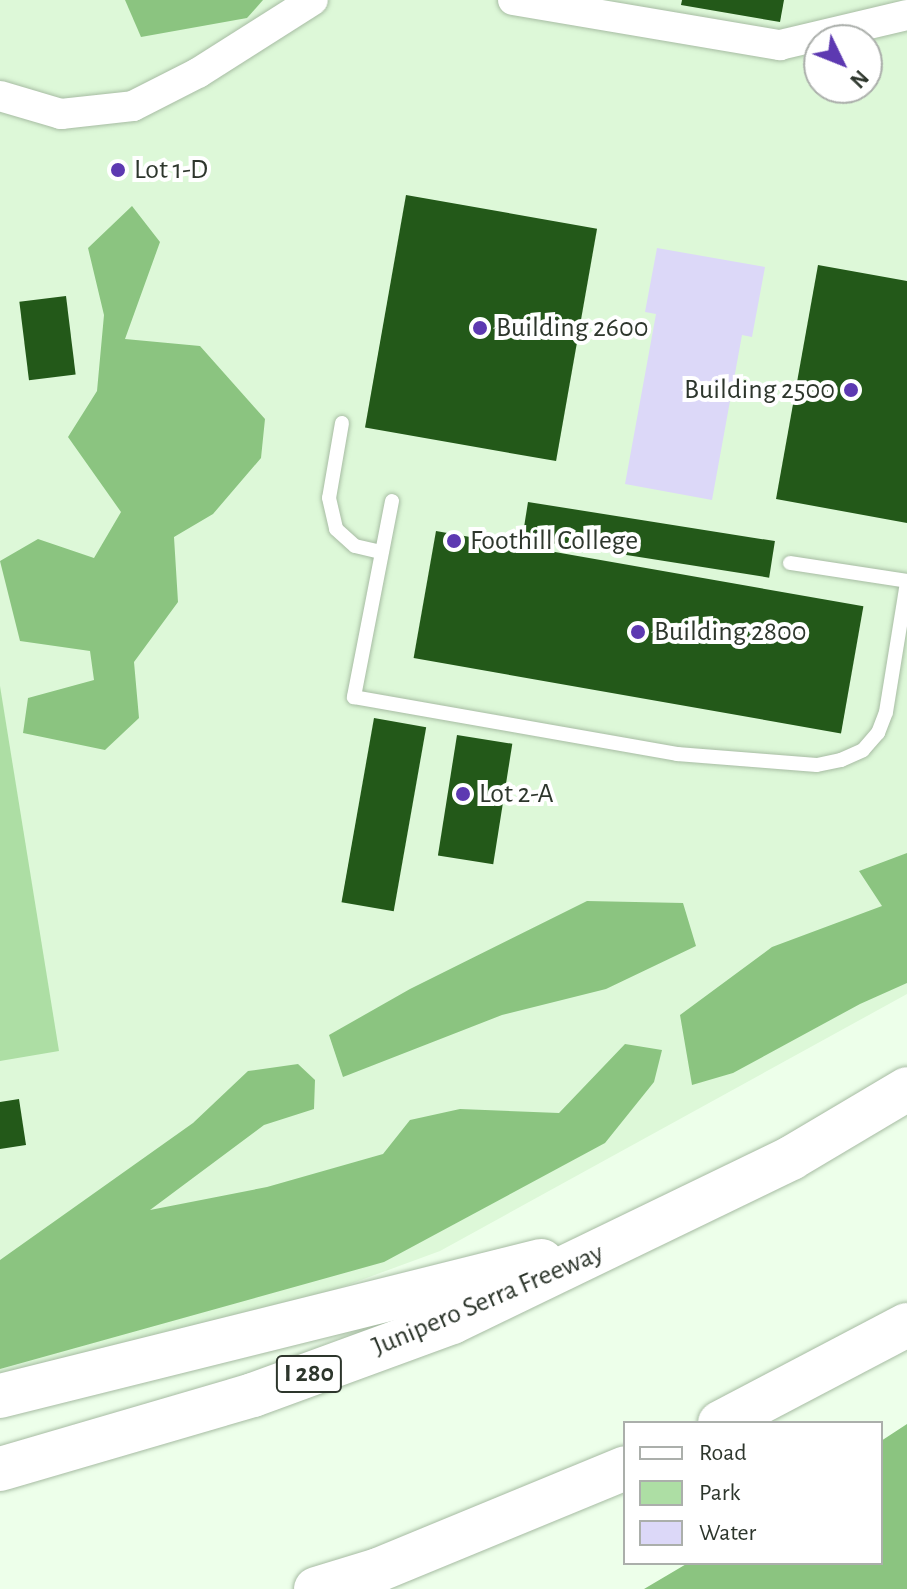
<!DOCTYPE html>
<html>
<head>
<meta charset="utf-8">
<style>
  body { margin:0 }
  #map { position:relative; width:907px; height:1589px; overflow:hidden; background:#edffea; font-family:"Alegreya Sans",sans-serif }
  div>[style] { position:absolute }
  .built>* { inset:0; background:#ddf8d8 }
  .green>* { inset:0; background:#addea4 }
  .forest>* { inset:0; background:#8bc480 }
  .water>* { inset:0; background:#dcd8f8 }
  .building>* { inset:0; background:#235919; transform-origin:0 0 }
  .roads { filter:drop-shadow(0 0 2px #a7bca3) drop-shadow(0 0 2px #a7bca3) }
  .lane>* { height:14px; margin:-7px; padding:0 7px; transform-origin:7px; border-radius:7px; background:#fff }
  .street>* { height:30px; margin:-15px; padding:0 15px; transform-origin:15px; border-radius:15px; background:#fff }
  .highway>* { height:44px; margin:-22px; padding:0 22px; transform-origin:22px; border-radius:22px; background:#fff }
  .dots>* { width:22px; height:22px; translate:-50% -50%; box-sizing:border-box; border:4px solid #fff; border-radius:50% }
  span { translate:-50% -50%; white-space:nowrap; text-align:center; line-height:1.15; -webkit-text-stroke:8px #fff; paint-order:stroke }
  .shield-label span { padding:2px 6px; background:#fff; border:2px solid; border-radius:6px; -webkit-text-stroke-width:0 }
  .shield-label { font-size:26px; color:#2d362c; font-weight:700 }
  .poi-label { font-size:28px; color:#2d362c }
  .left { translate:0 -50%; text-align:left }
  .right { translate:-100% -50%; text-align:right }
  .street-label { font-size:28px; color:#2d362c }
  .legend { position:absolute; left:623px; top:1421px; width:260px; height:144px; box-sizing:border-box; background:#fff; border:2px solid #abafab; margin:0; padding:10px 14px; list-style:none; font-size:24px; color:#2d362c }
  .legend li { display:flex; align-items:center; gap:16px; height:40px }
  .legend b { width:40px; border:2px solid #abafab }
  .north { position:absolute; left:803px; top:24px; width:80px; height:80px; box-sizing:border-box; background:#fff; border:2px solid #abafab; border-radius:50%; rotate:133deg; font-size:22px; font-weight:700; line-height:32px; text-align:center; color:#2d362c }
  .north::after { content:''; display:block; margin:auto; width:28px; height:36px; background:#5d39b1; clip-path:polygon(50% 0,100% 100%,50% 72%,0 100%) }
</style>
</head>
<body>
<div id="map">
  <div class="built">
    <i style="clip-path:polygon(evenodd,0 0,907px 0,907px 994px,440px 1251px,59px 1391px,0 1394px,0 0,819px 40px,867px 40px,867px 88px,819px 88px,819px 40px)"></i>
  </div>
  <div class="green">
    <i style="clip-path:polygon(0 686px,59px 1051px,0 1061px)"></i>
  </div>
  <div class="forest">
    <i style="clip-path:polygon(125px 0,263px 0,247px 18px,141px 37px)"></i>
    <i style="clip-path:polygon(132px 206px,160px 242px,125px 339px,200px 346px,265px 419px,261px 458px,213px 514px,174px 537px,178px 602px,134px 662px,139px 718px,105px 750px,23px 733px,28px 698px,94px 680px,90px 651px,20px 641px,0 561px,38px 539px,94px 558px,121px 512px,68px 437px,97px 391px,104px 315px,88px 248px)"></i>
    <i style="clip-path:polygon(907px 853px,907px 983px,860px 1004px,733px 1073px,692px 1085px,680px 1015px,772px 947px,882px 906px,859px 871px)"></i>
    <i style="clip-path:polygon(587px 901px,683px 903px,696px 946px,606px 989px,502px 1015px,343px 1077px,329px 1035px,410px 989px)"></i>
    <i style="clip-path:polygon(625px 1044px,662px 1050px,654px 1082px,605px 1143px,384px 1262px,0 1369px,0 1260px,193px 1123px,248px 1071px,298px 1064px,315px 1080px,314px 1109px,264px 1125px,150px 1210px,267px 1187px,383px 1154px,410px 1120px,460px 1109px,559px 1113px)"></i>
    <i style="clip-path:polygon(907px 1424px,907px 1589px,644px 1589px,688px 1563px,881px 1563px,881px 1441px)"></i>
  </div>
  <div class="water">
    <i style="clip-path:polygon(657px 248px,765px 267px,752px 337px,742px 335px,712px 500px,625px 484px,656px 314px,645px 312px)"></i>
  </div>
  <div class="building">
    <i style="clip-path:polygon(682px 0,784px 0,780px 22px,681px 5px)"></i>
    <i style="left:406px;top:195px;width:194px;height:236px;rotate:10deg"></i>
    <i style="clip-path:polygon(818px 265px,907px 281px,907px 523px,776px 499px)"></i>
    <i style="left:66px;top:296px;width:79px;height:47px;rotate:83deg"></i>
    <i style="left:528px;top:502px;width:250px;height:37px;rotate:9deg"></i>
    <i style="left:436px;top:531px;width:434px;height:129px;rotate:10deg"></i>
    <i style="left:374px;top:718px;width:53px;height:187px;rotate:10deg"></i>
    <i style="left:457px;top:735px;width:56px;height:122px;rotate:9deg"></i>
    <i style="clip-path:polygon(19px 1099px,26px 1145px,0 1149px,0 1102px)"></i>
  </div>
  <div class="roads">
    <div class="lane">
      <i style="left:342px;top:423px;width:76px;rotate:99.8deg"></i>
      <i style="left:329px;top:498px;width:32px;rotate:77deg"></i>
      <i style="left:336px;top:529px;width:25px;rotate:42deg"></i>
      <i style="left:355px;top:546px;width:27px;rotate:13deg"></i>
      <i style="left:392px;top:501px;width:200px;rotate:101deg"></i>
      <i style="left:354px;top:697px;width:328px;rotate:10deg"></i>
      <i style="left:677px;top:754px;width:140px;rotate:4.5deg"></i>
      <i style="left:817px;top:765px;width:25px;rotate:-12deg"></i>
      <i style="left:841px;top:760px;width:24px;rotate:-24deg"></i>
      <i style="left:863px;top:750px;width:23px;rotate:-49deg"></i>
      <i style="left:878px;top:733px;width:22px;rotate:-69deg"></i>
      <i style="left:886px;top:712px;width:132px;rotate:-80.8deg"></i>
      <i style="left:790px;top:563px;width:118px;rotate:8.7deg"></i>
    </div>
    <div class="street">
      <i style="left:513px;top:0;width:271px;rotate:9.6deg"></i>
      <i style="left:780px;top:45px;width:130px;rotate:-13.3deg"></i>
      <i style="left:0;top:96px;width:64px;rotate:16.4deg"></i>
      <i style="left:61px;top:114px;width:72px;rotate:-6.3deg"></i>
      <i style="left:133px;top:106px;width:73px;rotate:-26.9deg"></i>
      <i style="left:198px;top:73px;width:136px;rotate:-32.4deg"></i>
    </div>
    <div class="highway">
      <i style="left:0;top:1396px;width:558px;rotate:-14.01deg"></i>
      <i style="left:720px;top:1423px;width:211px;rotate:-27.7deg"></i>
      <i style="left:0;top:1469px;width:264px;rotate:-16.3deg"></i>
      <i style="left:253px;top:1395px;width:212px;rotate:-20.1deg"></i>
      <i style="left:452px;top:1322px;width:377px;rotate:-25.8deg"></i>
      <i style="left:791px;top:1158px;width:135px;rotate:-30.7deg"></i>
      <i style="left:316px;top:1589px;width:65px;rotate:-17deg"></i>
      <i style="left:378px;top:1570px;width:267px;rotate:-22.4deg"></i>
    </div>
  </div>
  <div class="dots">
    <i style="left:118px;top:170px;background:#5d39b1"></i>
    <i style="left:480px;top:328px;background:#5d39b1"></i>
    <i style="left:851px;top:390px;background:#5d39b1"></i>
    <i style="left:454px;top:541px;background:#5d39b1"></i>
    <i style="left:638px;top:632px;background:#5d39b1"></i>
    <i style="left:463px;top:794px;background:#5d39b1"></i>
  </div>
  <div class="shield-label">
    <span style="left:309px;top:1374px">I 280</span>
  </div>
  <div class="poi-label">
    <span class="left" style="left:134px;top:170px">Lot 1-D</span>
    <span class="left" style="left:496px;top:328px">Building 2600</span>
    <span class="right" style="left:835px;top:390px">Building 2500</span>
    <span class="left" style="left:470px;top:541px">Foothill College</span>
    <span class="left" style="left:654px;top:632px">Building 2800</span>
    <span class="left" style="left:479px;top:794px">Lot 2-A</span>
  </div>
  <div class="street-label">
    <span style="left:488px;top:1300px;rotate:-23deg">Junipero Serra Freeway</span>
  </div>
  <ul class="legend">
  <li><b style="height:10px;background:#fff"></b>Road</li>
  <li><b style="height:22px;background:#addea4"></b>Park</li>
  <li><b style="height:22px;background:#dcd8f8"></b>Water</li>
  </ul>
  <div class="north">N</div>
</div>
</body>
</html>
